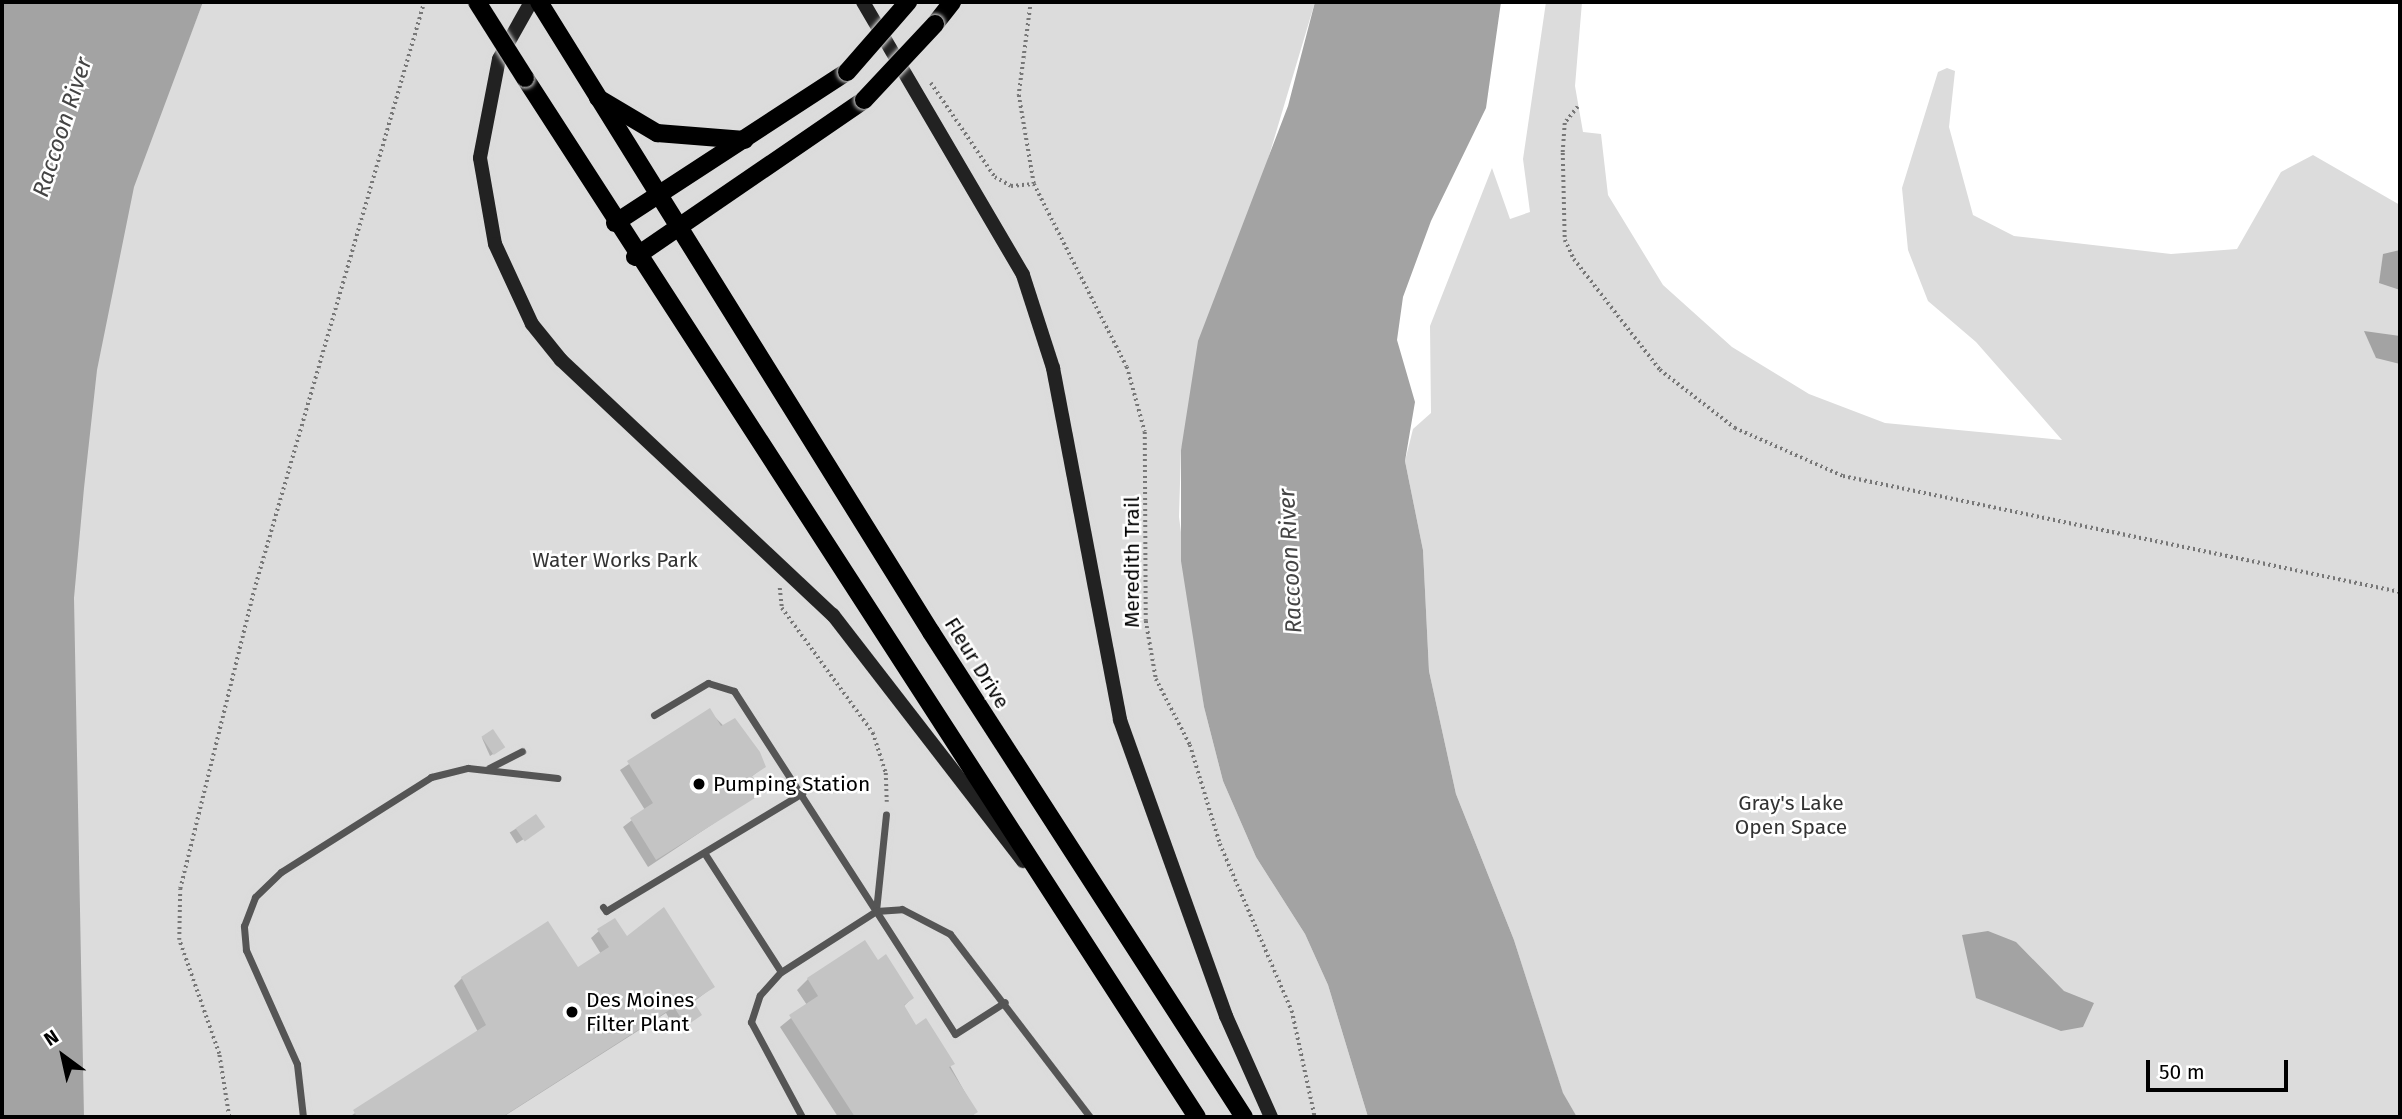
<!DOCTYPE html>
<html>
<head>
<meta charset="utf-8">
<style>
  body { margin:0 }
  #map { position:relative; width:2402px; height:1119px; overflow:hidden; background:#fff; font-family:"Fira Sans",sans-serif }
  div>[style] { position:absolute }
  .green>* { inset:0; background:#dcdcdc }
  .water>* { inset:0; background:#a3a3a3 }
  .shadow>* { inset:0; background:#0003; transform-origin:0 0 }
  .building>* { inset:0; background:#c4c4c4; transform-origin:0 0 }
  .path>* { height:3.5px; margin-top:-1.75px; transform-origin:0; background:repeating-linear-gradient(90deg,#777 0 2px,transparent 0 5.5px) }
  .roads { filter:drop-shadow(0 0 2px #dbdbdb) drop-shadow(0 0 2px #dbdbdb) }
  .service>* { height:7px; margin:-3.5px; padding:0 3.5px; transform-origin:3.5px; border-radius:3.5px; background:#555 }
  .secondary>* { height:14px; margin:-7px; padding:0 7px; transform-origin:7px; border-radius:7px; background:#222 }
  .primary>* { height:18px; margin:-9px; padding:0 9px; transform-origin:9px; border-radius:9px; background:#000 }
  .bridges { filter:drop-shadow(0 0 2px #dbdbdb) drop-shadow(0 0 2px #dbdbdb) }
  .primary-bridge>* { height:18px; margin:-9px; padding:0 9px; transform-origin:9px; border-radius:9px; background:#000 }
  .dots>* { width:19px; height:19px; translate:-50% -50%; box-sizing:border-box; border:4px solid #fff; border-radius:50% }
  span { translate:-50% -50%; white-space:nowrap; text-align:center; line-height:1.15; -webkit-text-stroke:5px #fff; paint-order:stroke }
  .park-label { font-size:21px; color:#333 }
  .street-label { font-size:21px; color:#000 }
  .poi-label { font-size:21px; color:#000 }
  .left { translate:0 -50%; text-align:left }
  .water-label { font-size:23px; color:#444; font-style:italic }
  .frame { position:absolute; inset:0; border:4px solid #000; pointer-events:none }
  .north { position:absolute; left:28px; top:1021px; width:70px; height:70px; -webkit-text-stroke:5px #fff; paint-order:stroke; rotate:327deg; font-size:19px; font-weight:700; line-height:28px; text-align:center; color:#000 }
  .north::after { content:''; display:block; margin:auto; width:24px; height:32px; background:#000; clip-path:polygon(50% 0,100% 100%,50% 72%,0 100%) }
  .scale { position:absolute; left:2146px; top:1060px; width:142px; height:32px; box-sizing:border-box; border:4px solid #000; border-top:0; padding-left:9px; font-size:21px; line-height:24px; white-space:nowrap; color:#000; -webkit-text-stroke:5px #fff; paint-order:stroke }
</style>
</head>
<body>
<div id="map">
  <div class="green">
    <i style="clip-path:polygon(203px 2px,1315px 2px,1181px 450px,1179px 517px,1204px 707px,1223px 781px,1256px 857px,1305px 934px,1328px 985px,1368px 1117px,2px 1117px,2px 107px,144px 154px)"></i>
    <i style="clip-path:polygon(1546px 2px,1582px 2px,1575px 86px,1583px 132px,1601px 134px,1608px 195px,1663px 285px,1732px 347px,1809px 394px,1885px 423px,2062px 440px,1976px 342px,1928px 301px,1908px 250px,1902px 188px,1938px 72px,1947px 68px,1955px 71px,1949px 127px,1973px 215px,2014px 236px,2171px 254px,2237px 249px,2281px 172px,2313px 155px,2400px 205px,2400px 1117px,1577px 1117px,1563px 1094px,1514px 940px,1456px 794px,1429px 671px,1423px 550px,1405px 461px,1413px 429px,1431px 413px,1430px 326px,1492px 168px,1510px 219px,1530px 212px,1523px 159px)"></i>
  </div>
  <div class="water">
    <i style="clip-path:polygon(2px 2px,203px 2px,134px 187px,97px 370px,84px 488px,74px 598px,84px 1117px,2px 1117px)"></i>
    <i style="clip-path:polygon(1315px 2px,1501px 2px,1486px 108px,1431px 221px,1403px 297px,1397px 340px,1415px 402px,1405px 461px,1423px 550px,1429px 671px,1456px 794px,1514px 940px,1563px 1093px,1577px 1117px,1368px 1117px,1328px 985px,1305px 934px,1256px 857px,1223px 781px,1204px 707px,1181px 561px,1181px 450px,1198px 341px,1288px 106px)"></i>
    <i style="clip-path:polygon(2400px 250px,2400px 290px,2379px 283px,2383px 254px)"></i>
    <i style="clip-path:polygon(2364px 331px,2400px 336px,2400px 364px,2376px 358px)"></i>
    <i style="clip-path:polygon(1988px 931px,2016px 942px,2064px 991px,2094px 1003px,2083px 1027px,2061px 1031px,1976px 998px,1962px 935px)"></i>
  </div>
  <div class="shadow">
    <i style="clip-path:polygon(709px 711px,764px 767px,751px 777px,761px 792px,648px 867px,623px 827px,645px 810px,620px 770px)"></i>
    <i style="clip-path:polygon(482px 738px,501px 749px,490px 756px)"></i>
    <i style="left:536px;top:816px;width:13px;height:31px;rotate:58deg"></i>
    <i style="clip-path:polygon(599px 931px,626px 939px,713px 987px,692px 1003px,700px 1015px,677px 1032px,666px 1013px,503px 1117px,349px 1117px,478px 1032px,454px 986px,462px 978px,577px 970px,601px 954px,591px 938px)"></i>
    <i style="clip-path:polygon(877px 962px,912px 998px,903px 1007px,916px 1027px,925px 1021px,976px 1112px,971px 1117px,838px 1117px,780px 1027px,807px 1005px,797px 990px,808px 979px)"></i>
  </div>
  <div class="building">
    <i style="clip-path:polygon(710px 708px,721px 726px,735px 718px,760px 752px,766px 767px,752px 776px,763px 793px,656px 860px,630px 818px,653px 803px,627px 761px)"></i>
    <i style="left:493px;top:729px;width:22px;height:14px;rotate:56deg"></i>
    <i style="left:536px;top:814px;width:16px;height:25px;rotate:55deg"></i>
    <i style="clip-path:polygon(664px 907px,715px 987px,693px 1001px,702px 1015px,686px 1026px,674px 1007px,502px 1117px,357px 1117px,353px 1110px,486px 1025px,461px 977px,548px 921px,578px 967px,609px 947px,597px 929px,615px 918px,627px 936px)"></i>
    <i style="clip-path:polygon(865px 940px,878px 960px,886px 954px,914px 998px,904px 1005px,916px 1025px,926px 1018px,955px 1064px,949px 1067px,978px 1112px,970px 1117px,855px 1117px,789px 1015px,818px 996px,807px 978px)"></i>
  </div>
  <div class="path">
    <i style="left:1031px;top:2px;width:94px;rotate:97.4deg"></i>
    <i style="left:1019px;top:95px;width:90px;rotate:80.4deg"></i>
    <i style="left:1034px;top:184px;width:205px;rotate:63.1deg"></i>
    <i style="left:1127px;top:367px;width:67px;rotate:74.5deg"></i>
    <i style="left:1145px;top:432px;width:189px;rotate:89.7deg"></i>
    <i style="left:1146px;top:621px;width:59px;rotate:80.2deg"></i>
    <i style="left:1156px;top:679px;width:74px;rotate:62.7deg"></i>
    <i style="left:1190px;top:745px;width:103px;rotate:73.1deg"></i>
    <i style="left:1220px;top:844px;width:182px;rotate:66.7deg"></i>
    <i style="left:1292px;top:1011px;width:108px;rotate:77.8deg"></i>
    <i style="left:931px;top:83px;width:114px;rotate:55.8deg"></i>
    <i style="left:995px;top:177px;width:18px;rotate:29deg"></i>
    <i style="left:1011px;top:186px;width:23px;rotate:-5deg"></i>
    <i style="left:1578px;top:107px;width:21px;rotate:129deg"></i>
    <i style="left:1565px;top:123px;width:30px;rotate:94deg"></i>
    <i style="left:1563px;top:153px;width:87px;rotate:88.7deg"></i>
    <i style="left:1565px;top:240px;width:21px;rotate:65deg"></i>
    <i style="left:1574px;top:259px;width:140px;rotate:52.2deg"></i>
    <i style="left:1660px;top:370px;width:95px;rotate:37.7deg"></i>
    <i style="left:1735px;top:428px;width:118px;rotate:24deg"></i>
    <i style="left:1843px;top:476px;width:569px;rotate:11.76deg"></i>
    <i style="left:780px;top:588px;width:20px;rotate:84deg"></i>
    <i style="left:782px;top:608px;width:155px;rotate:53.9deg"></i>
    <i style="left:873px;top:733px;width:42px;rotate:72deg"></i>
    <i style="left:886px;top:773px;width:29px;rotate:88deg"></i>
    <i style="left:229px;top:1117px;width:64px;rotate:-99deg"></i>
    <i style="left:219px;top:1054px;width:121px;rotate:-109.3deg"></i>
    <i style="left:179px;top:940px;width:51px;rotate:-88.9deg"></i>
    <i style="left:180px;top:889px;width:308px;rotate:-76.1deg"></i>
    <i style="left:254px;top:590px;width:612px;rotate:-73.87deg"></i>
  </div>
  <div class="roads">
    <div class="service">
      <i style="left:654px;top:715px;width:63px;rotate:-30.7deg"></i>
      <i style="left:708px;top:683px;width:27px;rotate:17deg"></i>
      <i style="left:734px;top:691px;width:262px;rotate:57.2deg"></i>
      <i style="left:876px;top:911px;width:97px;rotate:-84.1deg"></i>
      <i style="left:489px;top:768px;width:37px;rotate:-27deg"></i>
      <i style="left:705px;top:854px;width:140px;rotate:57.2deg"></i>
      <i style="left:603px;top:907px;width:5px;rotate:53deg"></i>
      <i style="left:606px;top:911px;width:229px;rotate:-31deg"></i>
      <i style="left:876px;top:911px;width:146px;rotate:57.3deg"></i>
      <i style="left:955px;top:1034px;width:59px;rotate:-32.6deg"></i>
      <i style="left:303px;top:1117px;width:53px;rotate:-96.5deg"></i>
      <i style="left:297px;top:1064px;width:125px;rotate:-114.1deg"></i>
      <i style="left:246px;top:950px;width:24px;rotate:-95deg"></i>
      <i style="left:244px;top:926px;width:31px;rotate:-69deg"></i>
      <i style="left:255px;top:897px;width:36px;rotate:-44deg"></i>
      <i style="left:281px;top:872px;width:178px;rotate:-32.3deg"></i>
      <i style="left:431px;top:777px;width:38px;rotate:-14deg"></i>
      <i style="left:468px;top:768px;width:90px;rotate:6.4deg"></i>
      <i style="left:802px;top:1117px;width:108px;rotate:-118.2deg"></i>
      <i style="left:751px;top:1022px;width:28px;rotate:-72deg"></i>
      <i style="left:760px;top:995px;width:31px;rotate:-48deg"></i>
      <i style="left:781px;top:972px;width:113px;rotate:-32.7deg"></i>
      <i style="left:876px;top:911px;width:26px;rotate:-4deg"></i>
      <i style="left:902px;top:909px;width:54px;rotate:27.5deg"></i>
      <i style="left:950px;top:934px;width:230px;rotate:52.6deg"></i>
    </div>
    <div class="secondary">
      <i style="left:531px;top:2px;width:65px;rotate:119.3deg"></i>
      <i style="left:499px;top:59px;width:101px;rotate:100.9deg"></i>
      <i style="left:480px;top:158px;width:87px;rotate:80.1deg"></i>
      <i style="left:495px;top:244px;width:88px;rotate:65.2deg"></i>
      <i style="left:532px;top:324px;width:46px;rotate:51.1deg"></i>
      <i style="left:561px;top:360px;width:373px;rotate:43.2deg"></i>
      <i style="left:833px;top:615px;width:311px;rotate:52.3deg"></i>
      <i style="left:863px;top:2px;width:316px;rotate:59.6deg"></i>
      <i style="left:1023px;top:275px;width:98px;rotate:72.1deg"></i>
      <i style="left:1053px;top:368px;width:358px;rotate:79.2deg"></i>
      <i style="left:1120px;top:720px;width:314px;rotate:70.3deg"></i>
      <i style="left:1226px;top:1016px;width:111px;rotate:66deg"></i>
    </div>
    <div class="primary">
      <i style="left:539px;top:2px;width:742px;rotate:58.11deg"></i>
      <i style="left:931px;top:632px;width:577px;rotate:57.16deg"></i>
      <i style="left:935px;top:24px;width:28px;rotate:-52deg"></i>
      <i style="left:525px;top:78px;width:1237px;rotate:57.11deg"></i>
      <i style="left:598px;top:98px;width:69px;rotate:30.7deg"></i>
      <i style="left:657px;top:133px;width:88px;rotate:4.5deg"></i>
      <i style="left:615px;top:223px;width:277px;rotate:-33.1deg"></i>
      <i style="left:635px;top:257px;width:278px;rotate:-34.4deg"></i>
    </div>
  </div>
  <div class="bridges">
    <div class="primary-bridge">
      <i style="left:477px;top:2px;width:90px;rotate:57.7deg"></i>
      <i style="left:847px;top:72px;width:93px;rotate:-48.9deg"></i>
      <i style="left:864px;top:100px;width:104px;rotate:-46.9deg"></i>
    </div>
  </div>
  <div class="dots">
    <i style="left:699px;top:784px;background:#000"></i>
    <i style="left:572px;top:1012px;background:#000"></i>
  </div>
  <div class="park-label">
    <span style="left:615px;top:560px">Water Works Park</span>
    <span style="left:1791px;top:815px">Gray's Lake<br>Open Space</span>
  </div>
  <div class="street-label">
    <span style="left:1132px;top:562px;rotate:-90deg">Meredith Trail</span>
    <span style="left:977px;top:663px;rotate:58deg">Fleur Drive</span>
  </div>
  <div class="poi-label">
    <span class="left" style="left:713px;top:784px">Pumping Station</span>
    <span class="left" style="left:586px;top:1012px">Des Moines<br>Filter Plant</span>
  </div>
  <div class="water-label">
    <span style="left:62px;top:127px;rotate:-72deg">Raccoon River</span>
    <span style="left:1290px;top:561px;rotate:-93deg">Raccoon River</span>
  </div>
  <div class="frame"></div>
  <div class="north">N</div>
  <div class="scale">50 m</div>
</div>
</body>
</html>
